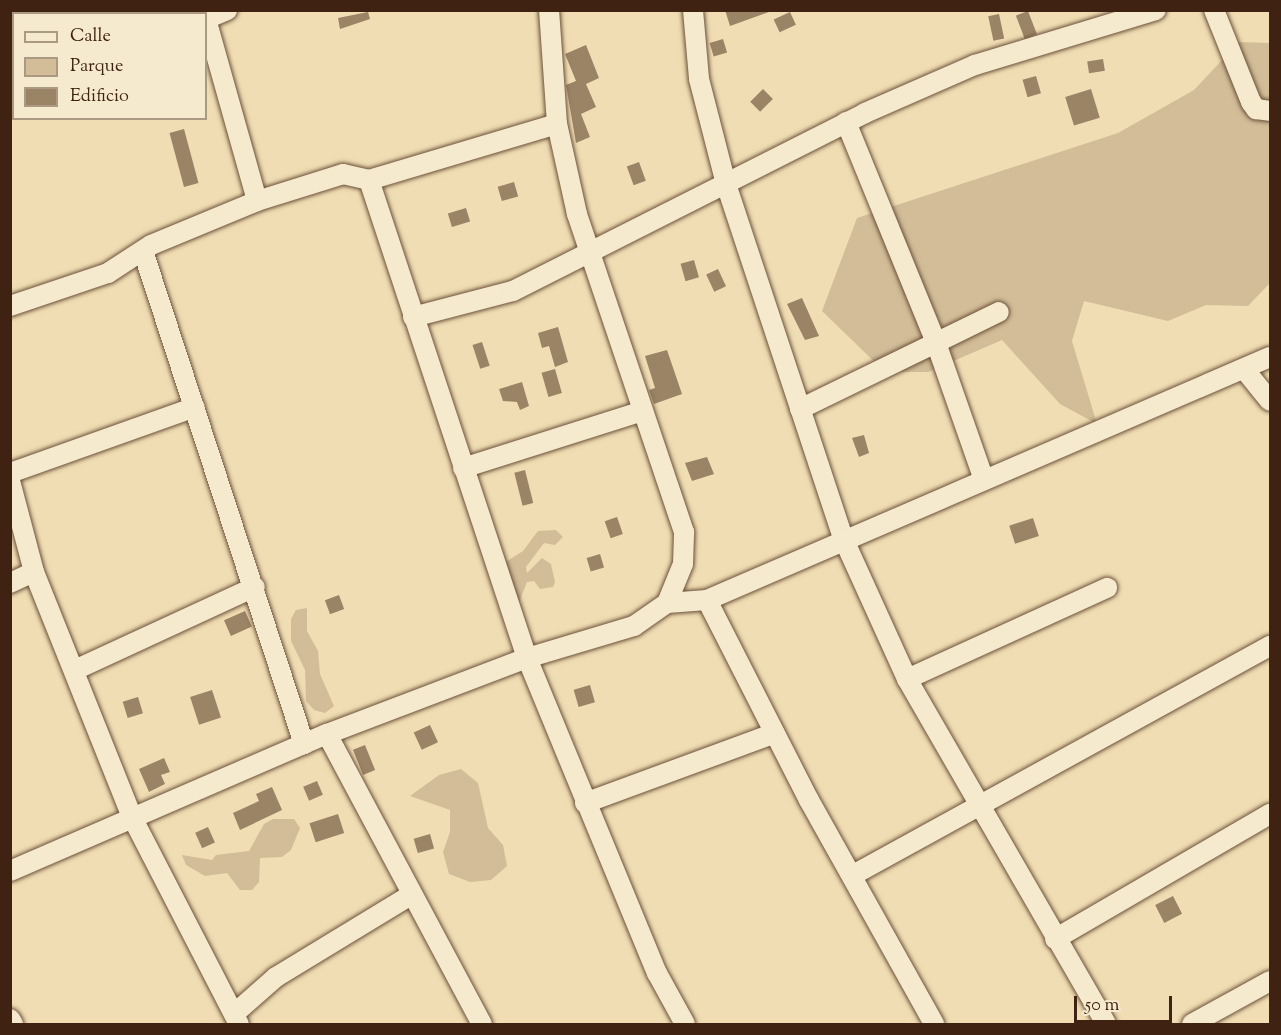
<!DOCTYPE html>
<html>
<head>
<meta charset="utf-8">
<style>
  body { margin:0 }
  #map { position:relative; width:1281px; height:1035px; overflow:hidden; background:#f0ddb3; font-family:"Sorts Mill Goudy",serif }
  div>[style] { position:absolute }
  .green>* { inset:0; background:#d2bd98 }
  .building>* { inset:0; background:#9b8366; transform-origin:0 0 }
  .roads { filter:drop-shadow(0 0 2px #6b513a) drop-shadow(0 0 2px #6b513a) }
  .minor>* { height:20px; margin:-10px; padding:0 10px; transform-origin:10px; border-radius:10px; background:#f5e9ce }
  span { translate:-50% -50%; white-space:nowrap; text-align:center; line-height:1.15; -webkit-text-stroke:5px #f5e9ce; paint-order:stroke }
  .frame { position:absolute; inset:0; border:12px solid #3f2212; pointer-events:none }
  .legend { position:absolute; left:12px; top:12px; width:195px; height:108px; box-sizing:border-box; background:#f5e9ce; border:2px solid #ac9983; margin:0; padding:8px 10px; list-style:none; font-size:18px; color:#3f2212 }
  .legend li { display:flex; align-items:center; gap:12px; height:30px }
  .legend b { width:30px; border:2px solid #ac9983 }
  .scale { position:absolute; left:1074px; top:996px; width:98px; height:27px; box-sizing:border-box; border:3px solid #3f2212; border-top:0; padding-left:8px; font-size:18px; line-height:21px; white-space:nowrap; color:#3f2212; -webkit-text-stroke:4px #f5e9ce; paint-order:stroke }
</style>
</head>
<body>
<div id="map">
  <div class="green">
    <i style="clip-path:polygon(1239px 42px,1270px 43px,1270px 283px,1248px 306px,1206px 305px,1168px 321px,1084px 301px,1072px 341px,1097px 424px,1060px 404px,1002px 340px,928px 372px,885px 372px,822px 311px,857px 218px,1118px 133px,1194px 90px)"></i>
    <i style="clip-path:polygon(538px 531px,556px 530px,563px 537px,555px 545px,544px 543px,526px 567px,527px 573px,542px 558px,551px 564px,555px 582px,553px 587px,540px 589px,534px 581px,527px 582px,518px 605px,504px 563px,523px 551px)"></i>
    <i style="clip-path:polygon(307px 608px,307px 631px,318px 651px,320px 674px,334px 706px,325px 713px,314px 710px,306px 701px,305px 670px,291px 641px,291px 619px,296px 610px)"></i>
    <i style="clip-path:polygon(461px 769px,478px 783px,488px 828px,503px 845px,507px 866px,491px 880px,470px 882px,449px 874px,443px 852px,450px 832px,450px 810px,410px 796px,439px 775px)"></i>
    <i style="clip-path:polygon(273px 819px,294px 819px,300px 828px,291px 850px,282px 857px,260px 858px,259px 882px,252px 890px,240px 890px,227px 873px,205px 876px,186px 865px,182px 855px,212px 860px,216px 855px,249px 851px,264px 824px)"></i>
  </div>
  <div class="building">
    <i style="clip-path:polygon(725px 10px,769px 10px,769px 12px,730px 26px)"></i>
    <i style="left:1028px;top:11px;width:25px;height:13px;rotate:69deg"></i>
    <i style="clip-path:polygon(368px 12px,370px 19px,340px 29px,338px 18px)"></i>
    <i style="left:790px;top:12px;width:14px;height:18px;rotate:65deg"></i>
    <i style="left:999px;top:14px;width:25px;height:11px;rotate:78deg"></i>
    <i style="left:723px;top:39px;width:14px;height:14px;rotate:73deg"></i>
    <i style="clip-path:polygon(586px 45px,599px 78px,586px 84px,596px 107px,581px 114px,590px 137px,576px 143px,566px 85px,576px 81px,565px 54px)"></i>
    <i style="left:1103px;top:59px;width:12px;height:16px;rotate:81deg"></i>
    <i style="left:1036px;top:76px;width:18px;height:14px;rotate:74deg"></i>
    <i style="left:763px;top:89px;width:14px;height:18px;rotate:45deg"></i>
    <i style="left:1091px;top:89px;width:30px;height:27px;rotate:73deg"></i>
    <i style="left:184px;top:129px;width:56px;height:15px;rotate:75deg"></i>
    <i style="left:639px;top:162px;width:20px;height:13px;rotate:70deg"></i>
    <i style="left:514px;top:182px;width:15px;height:17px;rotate:74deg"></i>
    <i style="left:466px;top:208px;width:14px;height:19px;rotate:73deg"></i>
    <i style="left:694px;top:260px;width:18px;height:14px;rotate:74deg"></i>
    <i style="left:718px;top:269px;width:19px;height:13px;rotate:65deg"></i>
    <i style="clip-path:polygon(802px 298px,819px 336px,805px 340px,787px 304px)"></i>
    <i style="clip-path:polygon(558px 327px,568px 362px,555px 367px,549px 346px,542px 348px,538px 333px)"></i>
    <i style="left:482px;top:342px;width:25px;height:10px;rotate:72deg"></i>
    <i style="clip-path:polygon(667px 350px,682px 394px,654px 404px,649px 390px,655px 388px,645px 356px)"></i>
    <i style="left:555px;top:369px;width:25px;height:14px;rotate:74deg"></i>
    <i style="clip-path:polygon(522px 382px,529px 406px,520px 410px,517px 402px,503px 401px,499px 389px)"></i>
    <i style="clip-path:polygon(864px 435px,869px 453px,859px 457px,852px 438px)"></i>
    <i style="clip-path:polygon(707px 457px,714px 474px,692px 481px,685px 463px)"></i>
    <i style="left:525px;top:470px;width:34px;height:11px;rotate:76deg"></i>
    <i style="left:617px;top:517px;width:18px;height:13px;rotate:71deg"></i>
    <i style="left:1033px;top:518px;width:19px;height:25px;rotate:72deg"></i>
    <i style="left:600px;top:554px;width:14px;height:14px;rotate:73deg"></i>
    <i style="left:339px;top:595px;width:15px;height:15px;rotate:70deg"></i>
    <i style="left:245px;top:611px;width:17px;height:23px;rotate:66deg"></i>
    <i style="left:590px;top:685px;width:18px;height:17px;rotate:74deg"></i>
    <i style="left:212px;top:690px;width:29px;height:23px;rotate:72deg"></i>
    <i style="left:138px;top:697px;width:17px;height:16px;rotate:73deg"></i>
    <i style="left:430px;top:725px;width:19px;height:18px;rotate:65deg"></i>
    <i style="left:365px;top:745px;width:27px;height:13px;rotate:68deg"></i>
    <i style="clip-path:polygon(164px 758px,170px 772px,161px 775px,165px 784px,149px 792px,139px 769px)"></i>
    <i style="left:317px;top:781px;width:15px;height:15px;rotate:67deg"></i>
    <i style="clip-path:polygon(272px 787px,282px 810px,240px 830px,233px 813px,259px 801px,256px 794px)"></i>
    <i style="left:338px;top:814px;width:20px;height:30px;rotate:72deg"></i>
    <i style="left:208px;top:827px;width:17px;height:14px;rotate:66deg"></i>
    <i style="left:430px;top:834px;width:15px;height:17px;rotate:74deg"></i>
    <i style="left:1173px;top:896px;width:20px;height:20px;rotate:63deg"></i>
  </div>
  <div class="roads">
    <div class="minor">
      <i style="left:67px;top:10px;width:4px;rotate:76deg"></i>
      <i style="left:693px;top:10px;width:69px;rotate:85deg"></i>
      <i style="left:699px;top:79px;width:108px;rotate:75.6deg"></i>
      <i style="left:726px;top:184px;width:375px;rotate:71.7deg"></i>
      <i style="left:844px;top:540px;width:153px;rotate:65.6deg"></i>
      <i style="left:907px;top:679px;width:398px;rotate:60deg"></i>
      <i style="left:1214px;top:10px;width:99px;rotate:68.1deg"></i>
      <i style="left:1251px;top:102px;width:9px;rotate:54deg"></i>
      <i style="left:1256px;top:109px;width:14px;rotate:8deg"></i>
      <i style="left:206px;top:19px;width:189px;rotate:74.3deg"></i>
      <i style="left:206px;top:19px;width:23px;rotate:-23deg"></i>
      <i style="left:10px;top:69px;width:4px;rotate:-14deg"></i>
      <i style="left:846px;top:122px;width:235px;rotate:67.8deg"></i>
      <i style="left:935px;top:340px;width:148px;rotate:70.7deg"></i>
      <i style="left:369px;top:180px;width:503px;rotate:71.71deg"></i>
      <i style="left:527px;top:658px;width:341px;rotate:67.6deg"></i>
      <i style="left:657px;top:973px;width:58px;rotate:61.2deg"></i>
      <i style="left:143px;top:251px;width:519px;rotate:71.91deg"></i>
      <i style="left:10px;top:306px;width:103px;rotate:-18.6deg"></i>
      <i style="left:108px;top:273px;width:51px;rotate:-33.1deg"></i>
      <i style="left:151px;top:245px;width:115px;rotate:-22.5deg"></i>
      <i style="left:257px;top:201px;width:90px;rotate:-17.4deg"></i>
      <i style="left:343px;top:174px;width:27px;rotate:13deg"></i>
      <i style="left:369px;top:180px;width:196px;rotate:-16.6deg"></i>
      <i style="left:413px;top:317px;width:103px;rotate:-14.6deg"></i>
      <i style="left:513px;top:291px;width:394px;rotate:-26.8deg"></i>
      <i style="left:865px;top:113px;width:120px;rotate:-23.6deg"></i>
      <i style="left:975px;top:65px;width:189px;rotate:-16.9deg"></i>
      <i style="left:1244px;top:369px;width:41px;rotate:50.9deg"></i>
      <i style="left:800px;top:409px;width:221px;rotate:-26deg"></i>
      <i style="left:463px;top:468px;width:186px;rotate:-17.6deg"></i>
      <i style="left:10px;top:473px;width:196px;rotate:-19.6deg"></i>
      <i style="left:10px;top:481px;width:94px;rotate:75.2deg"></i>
      <i style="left:34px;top:572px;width:266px;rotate:68.2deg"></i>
      <i style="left:133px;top:819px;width:231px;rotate:62.7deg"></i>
      <i style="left:10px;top:583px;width:26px;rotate:-25deg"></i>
      <i style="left:707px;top:600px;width:613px;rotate:-23.35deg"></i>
      <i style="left:667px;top:603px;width:40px;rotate:-4.3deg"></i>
      <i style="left:707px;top:600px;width:225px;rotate:63deg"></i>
      <i style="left:809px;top:800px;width:257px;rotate:60.8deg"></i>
      <i style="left:75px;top:670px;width:198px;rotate:-24.8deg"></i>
      <i style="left:907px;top:679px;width:220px;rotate:-24.5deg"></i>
      <i style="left:327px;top:734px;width:329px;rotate:61.9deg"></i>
      <i style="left:585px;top:803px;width:202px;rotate:-20.2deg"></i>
      <i style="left:10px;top:871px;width:345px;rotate:-23.4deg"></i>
      <i style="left:327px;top:734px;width:214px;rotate:-20.8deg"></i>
      <i style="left:527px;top:658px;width:112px;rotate:-16.7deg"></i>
      <i style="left:634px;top:626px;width:40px;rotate:-34.9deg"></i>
      <i style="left:667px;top:603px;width:42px;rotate:-67.7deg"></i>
      <i style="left:683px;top:564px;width:32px;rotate:-88deg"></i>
      <i style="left:684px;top:532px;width:336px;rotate:-108.6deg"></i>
      <i style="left:577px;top:214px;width:92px;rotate:-102.5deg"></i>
      <i style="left:557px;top:124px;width:114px;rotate:-94deg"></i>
      <i style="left:853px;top:875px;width:476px;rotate:-28.8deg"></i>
      <i style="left:1055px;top:939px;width:249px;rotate:-30.2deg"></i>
      <i style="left:234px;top:1014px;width:56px;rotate:-41.4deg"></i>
      <i style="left:276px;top:977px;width:158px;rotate:-31.3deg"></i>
      <i style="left:10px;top:1019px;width:6px;rotate:59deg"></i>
      <i style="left:1192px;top:1024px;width:89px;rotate:-28.9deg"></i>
    </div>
  </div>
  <div class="frame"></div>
  <ul class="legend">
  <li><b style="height:8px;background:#f5e9ce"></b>Calle</li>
  <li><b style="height:16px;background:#d2bd98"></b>Parque</li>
  <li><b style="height:16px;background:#9b8366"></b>Edificio</li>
  </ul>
  <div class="scale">50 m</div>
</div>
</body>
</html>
